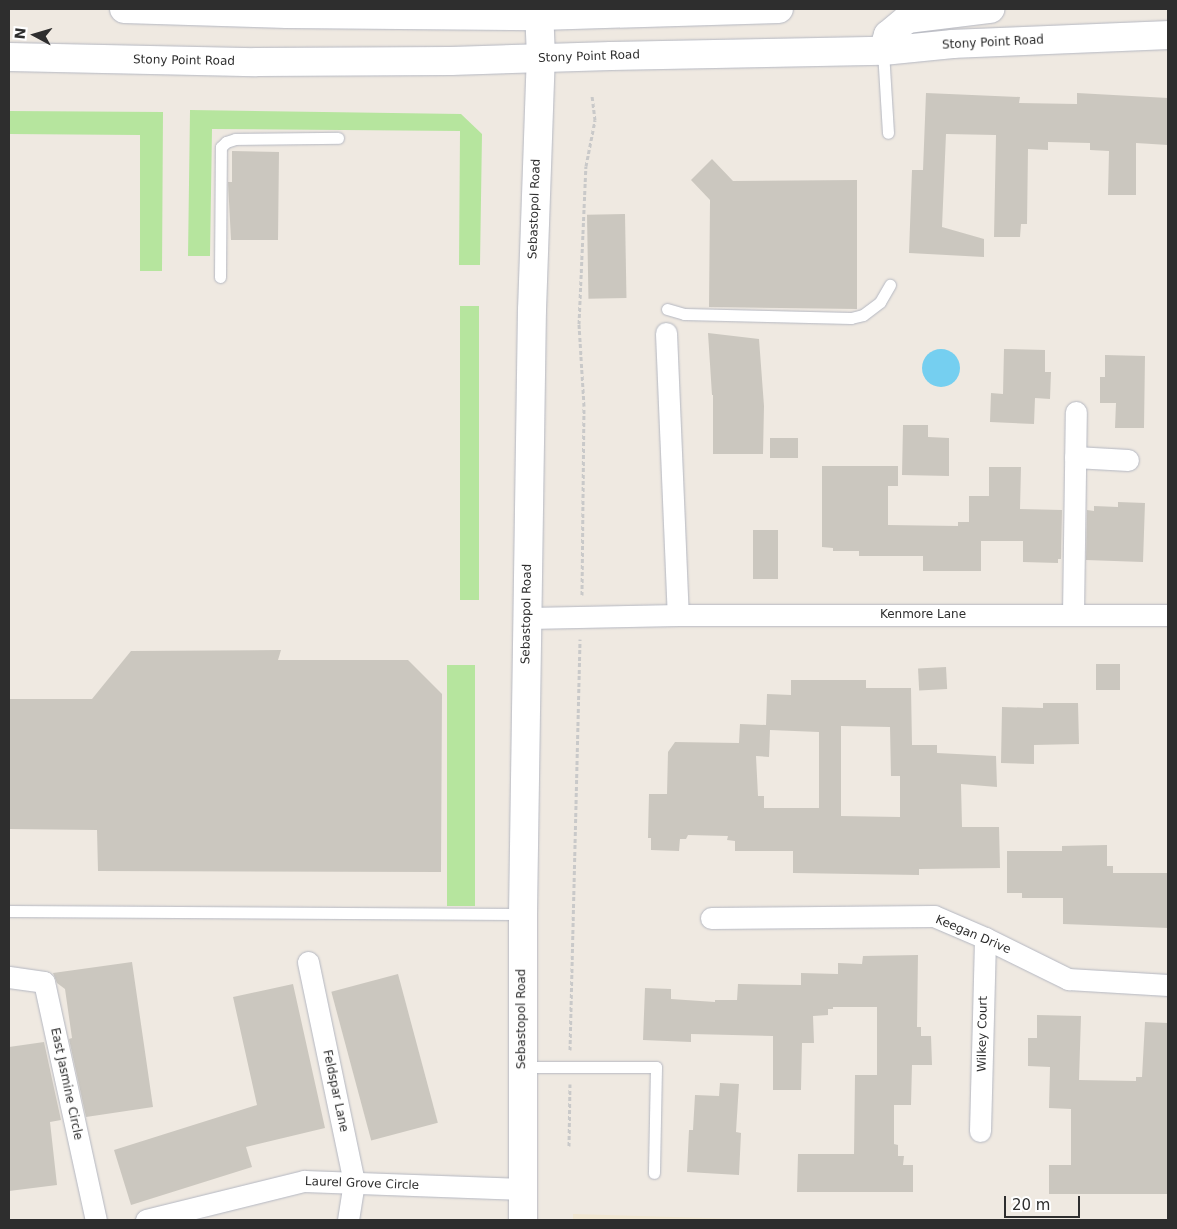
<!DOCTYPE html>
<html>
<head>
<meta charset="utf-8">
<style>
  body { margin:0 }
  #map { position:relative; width:1177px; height:1229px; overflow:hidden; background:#efe9e1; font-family:"DejaVu Sans",sans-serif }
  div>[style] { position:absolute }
  .education>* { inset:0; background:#f0e6d1 }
  .green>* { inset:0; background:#b6e59e; transform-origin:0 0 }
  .water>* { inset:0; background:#75cff0 }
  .round { border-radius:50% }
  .building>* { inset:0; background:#cbc7bf; transform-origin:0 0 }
  .path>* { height:3px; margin-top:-1.5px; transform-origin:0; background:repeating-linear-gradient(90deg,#c9c9c9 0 4px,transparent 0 6.5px) }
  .roads { filter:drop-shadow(0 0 1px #b4b7c1) drop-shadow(0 0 1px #b4b7c1) }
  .service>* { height:11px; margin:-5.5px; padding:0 5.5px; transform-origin:5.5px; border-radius:5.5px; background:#fff }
  .minor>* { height:21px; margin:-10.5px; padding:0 10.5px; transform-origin:10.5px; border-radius:10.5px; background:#fff }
  .secondary>* { height:28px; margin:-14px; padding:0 14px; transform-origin:14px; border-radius:14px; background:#fff }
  span { translate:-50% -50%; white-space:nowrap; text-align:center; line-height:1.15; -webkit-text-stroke:4px #fff; paint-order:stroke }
  .street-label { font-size:12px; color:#2e2e2e }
  .frame { position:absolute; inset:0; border:10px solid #2e2e2e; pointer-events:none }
  .north { position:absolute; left:10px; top:10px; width:50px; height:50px; -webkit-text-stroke:4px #fff; paint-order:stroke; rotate:276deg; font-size:14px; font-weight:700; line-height:20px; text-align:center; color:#2e2e2e }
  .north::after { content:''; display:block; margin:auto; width:18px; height:22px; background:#2e2e2e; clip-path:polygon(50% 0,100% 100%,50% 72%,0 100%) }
  .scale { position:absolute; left:1004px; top:1196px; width:76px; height:22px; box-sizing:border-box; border:2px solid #2e2e2e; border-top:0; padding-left:6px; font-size:15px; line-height:18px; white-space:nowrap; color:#2e2e2e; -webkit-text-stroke:4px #fff; paint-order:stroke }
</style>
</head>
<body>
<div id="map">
  <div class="education">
    <i style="clip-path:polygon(573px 1214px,775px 1220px,573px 1220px)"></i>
  </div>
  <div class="green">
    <i style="clip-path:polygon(190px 110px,461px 114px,482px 134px,480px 265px,459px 265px,460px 131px,212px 129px,210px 256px,188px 256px)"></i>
    <i style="clip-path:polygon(9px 111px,163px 112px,162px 271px,140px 271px,140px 135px,9px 134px)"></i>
    <i style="left:460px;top:306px;width:19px;height:294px"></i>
    <i style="left:447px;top:665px;width:28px;height:241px"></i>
  </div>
  <div class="water">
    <i class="round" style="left:922px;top:349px;width:38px;height:38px"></i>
  </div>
  <div class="building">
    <i style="clip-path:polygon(926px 93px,1020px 97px,1019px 103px,1077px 104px,1077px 93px,1168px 98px,1168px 145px,1136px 143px,1136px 195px,1108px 195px,1109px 151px,1090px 150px,1090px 143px,1048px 142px,1048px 150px,1028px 149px,1027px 224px,1021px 224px,1020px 237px,994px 237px,996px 135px,946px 134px,942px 227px,984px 239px,984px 257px,909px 253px,912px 170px,923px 170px)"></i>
    <i style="clip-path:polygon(232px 151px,279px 152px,278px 240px,231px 240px,228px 182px,232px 182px)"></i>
    <i style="clip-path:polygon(712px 159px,733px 181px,857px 180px,857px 309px,709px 307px,710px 200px,691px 180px)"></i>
    <i style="left:625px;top:214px;width:84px;height:38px;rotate:89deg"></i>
    <i style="clip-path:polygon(708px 333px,759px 339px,764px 406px,763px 454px,713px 454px,713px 395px,712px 395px)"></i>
    <i style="clip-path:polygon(1004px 349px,1045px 350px,1045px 372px,1051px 372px,1050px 399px,1035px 398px,1034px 424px,990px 422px,991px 393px,1003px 394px)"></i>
    <i style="clip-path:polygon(1105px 355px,1145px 356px,1144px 428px,1115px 428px,1116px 403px,1100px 403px,1100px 377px,1105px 377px)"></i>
    <i style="clip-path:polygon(903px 425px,928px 425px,928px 437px,949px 438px,949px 476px,902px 475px)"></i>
    <i style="left:770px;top:438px;width:28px;height:20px"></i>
    <i style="clip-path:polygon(822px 466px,898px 466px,898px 486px,888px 486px,888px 525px,958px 526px,958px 522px,969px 522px,969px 496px,989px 496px,989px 467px,1021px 467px,1020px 509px,1062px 510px,1061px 559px,1058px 559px,1058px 563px,1023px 562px,1023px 541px,981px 541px,981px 571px,923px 571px,923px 556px,859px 556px,859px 551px,833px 551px,833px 548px,822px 547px)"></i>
    <i style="clip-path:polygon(1118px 502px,1145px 503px,1143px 562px,1086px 560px,1087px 510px,1094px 511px,1094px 506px,1118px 507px)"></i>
    <i style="left:753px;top:530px;width:25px;height:49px"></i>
    <i style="clip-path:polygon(281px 650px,278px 660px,408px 660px,442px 694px,441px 872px,98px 871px,97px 830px,9px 829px,9px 699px,92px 699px,131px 651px)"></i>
    <i style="left:1096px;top:664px;width:24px;height:26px"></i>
    <i style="left:946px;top:667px;width:22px;height:28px;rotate:87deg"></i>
    <i style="clip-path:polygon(evenodd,791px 680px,866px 680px,866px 688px,911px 688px,912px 745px,937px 745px,937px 753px,996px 756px,997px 787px,961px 784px,962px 827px,999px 827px,1000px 868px,919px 869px,919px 875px,793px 873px,793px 851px,735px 851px,735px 841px,727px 840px,728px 836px,688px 835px,686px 839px,680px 839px,679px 851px,651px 850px,651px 838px,648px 838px,649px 794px,667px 794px,668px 752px,675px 742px,739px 743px,740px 724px,766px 725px,767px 694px,791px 695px,791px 680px,841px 726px,890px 727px,891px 776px,900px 776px,900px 817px,841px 816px,841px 726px,791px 680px,770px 730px,819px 732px,819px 808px,764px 808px,764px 796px,758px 796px,756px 756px,769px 757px,770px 730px)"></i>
    <i style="clip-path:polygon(1043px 703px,1078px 703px,1079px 744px,1034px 745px,1034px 764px,1001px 763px,1002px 707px,1043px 708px)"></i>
    <i style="clip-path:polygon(1107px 845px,1107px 866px,1113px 866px,1113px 873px,1168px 873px,1168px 928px,1063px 924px,1063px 898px,1022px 898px,1022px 893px,1007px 893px,1007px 851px,1062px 851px,1062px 846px)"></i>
    <i style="clip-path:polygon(918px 955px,917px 1027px,921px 1027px,921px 1036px,931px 1036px,932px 1065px,912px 1065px,911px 1105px,894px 1105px,894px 1144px,898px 1145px,898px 1156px,904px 1156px,903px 1165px,913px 1165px,913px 1192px,797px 1192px,798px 1154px,854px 1154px,855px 1075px,877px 1075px,877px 1007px,833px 1007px,833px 1009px,828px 1009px,828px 1015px,813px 1016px,814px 1043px,802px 1043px,801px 1090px,773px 1090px,773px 1036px,691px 1034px,691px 1042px,643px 1040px,645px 988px,671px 989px,671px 999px,715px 1002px,715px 1000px,737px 1000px,738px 984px,801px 985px,801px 973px,838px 974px,838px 963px,862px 964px,863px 956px)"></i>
    <i style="clip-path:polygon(132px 962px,153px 1107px,86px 1117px,69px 1039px,72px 1038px,65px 989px,57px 983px,53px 973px)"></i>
    <i style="left:398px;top:974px;width:154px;height:69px;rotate:75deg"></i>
    <i style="clip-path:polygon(293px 984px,325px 1128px,246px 1147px,252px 1167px,131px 1205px,114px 1150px,257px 1105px,233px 997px)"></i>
    <i style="clip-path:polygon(1037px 1015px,1081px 1016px,1079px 1080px,1136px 1081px,1136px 1077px,1142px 1077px,1145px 1022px,1168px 1023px,1168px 1194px,1049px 1194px,1049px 1165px,1071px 1165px,1071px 1109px,1049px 1108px,1050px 1067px,1028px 1066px,1028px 1038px,1037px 1038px)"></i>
    <i style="clip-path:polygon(44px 1042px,61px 1120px,50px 1122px,57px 1185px,9px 1191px,9px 1047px)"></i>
    <i style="clip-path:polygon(720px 1083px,739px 1084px,736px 1132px,741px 1133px,739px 1175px,687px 1172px,689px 1130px,693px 1130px,695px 1095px,719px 1096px)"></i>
  </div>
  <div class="path">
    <i style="left:582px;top:595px;width:189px;rotate:-89.4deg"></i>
    <i style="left:584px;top:406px;width:82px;rotate:-93.5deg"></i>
    <i style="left:579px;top:324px;width:158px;rotate:-87.5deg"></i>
    <i style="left:586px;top:166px;width:47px;rotate:-78.9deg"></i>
    <i style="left:595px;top:120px;width:24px;rotate:-97deg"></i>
    <i style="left:570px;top:1050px;width:411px;rotate:-88.6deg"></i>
    <i style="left:569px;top:1146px;width:62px;rotate:-89.1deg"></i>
  </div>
  <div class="roads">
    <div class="service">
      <i style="left:883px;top:51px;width:82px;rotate:86.5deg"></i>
      <i style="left:220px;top:277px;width:130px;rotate:-89.6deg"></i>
      <i style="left:221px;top:147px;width:7px;rotate:-45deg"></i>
      <i style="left:226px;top:142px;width:9px;rotate:-18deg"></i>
      <i style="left:235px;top:139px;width:103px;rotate:-0.6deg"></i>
      <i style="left:667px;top:309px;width:18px;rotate:16deg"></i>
      <i style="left:684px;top:314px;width:167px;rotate:1.4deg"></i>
      <i style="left:851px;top:318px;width:12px;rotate:-14deg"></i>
      <i style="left:863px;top:315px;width:21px;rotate:-37deg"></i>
      <i style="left:880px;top:302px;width:20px;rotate:-60deg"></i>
      <i style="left:9px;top:911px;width:514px;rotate:0.33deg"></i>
      <i style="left:523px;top:1067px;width:133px"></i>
      <i style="left:656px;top:1067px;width:106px;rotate:91.1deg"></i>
    </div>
    <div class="minor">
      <i style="left:666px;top:333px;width:282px;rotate:87.6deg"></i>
      <i style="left:1075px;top:457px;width:53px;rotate:3.2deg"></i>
      <i style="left:1073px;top:615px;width:203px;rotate:-89.2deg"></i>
      <i style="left:528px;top:618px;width:150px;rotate:-1.1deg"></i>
      <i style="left:678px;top:615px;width:490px"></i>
      <i style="left:711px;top:918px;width:223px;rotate:-0.5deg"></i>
      <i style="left:934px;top:916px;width:56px;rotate:23.3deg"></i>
      <i style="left:985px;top:938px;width:93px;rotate:26.3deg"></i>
      <i style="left:1068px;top:979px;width:100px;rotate:3.4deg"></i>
      <i style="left:308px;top:962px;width:225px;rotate:78.2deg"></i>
      <i style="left:354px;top:1182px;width:38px;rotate:99deg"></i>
      <i style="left:9px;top:977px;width:35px;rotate:8deg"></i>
      <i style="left:44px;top:982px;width:244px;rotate:77.7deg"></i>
      <i style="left:980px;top:1131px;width:193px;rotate:-88.5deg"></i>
      <i style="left:146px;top:1220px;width:163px;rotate:-13.9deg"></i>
      <i style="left:304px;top:1181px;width:219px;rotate:2.1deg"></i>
    </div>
    <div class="secondary">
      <i style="left:124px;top:9px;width:163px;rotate:1.8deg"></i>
      <i style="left:287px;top:14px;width:253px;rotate:0.5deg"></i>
      <i style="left:540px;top:16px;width:239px;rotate:-1.7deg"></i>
      <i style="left:883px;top:51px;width:17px;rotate:-73deg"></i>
      <i style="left:888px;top:35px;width:25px;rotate:-40deg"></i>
      <i style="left:907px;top:19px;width:84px;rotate:-6.9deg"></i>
      <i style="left:9px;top:57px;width:247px;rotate:1.2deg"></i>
      <i style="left:256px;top:62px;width:195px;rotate:-0.3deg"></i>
      <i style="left:451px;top:61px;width:160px;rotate:-1.8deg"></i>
      <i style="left:611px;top:56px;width:272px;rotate:-1.1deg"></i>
      <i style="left:883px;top:51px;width:70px;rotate:-5.7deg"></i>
      <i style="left:953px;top:44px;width:215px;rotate:-2.4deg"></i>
      <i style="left:523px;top:1220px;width:306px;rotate:-90deg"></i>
      <i style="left:523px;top:914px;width:604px;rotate:-89.15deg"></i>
      <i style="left:532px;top:310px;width:252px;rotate:-88deg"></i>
      <i style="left:541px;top:58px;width:49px;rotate:-92.3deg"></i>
    </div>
  </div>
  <div class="street-label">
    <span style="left:993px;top:43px;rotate:-3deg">Stony Point Road</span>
    <span style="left:589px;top:57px;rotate:-2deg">Stony Point Road</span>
    <span style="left:184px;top:61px;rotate:1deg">Stony Point Road</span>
    <span style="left:535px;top:209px;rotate:-88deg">Sebastopol Road</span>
    <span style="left:527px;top:614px;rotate:-89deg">Sebastopol Road</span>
    <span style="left:923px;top:615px">Kenmore Lane</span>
    <span style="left:973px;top:935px;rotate:23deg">Keegan Drive</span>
    <span style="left:522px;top:1019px;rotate:-90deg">Sebastopol Road</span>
    <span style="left:983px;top:1034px;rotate:-89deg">Wilkey Court</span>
    <span style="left:66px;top:1084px;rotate:78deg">East Jasmine Circle</span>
    <span style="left:335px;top:1091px;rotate:78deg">Feldspar Lane</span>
    <span style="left:362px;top:1184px;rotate:2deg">Laurel Grove Circle</span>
  </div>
  <div class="frame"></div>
  <div class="north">N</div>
  <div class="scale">20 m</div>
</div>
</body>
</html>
